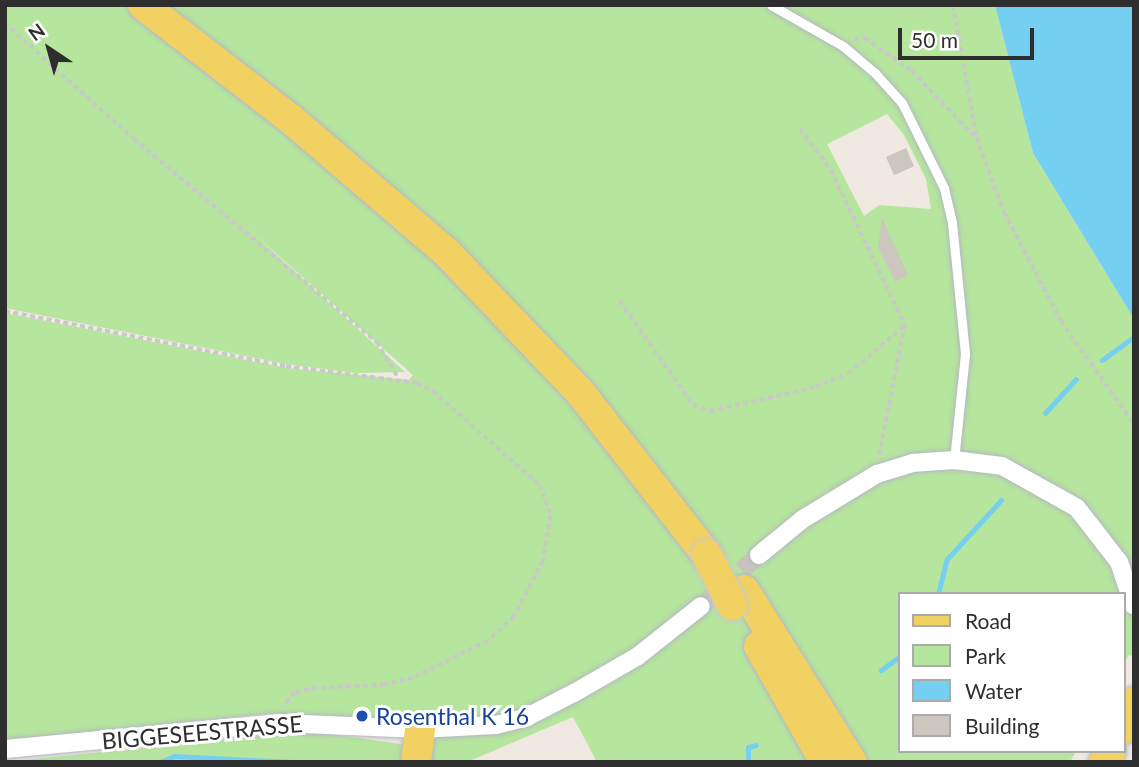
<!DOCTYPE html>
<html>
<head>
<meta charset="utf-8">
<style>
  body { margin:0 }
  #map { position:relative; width:1139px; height:767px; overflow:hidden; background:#efe9e1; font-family:Lato,sans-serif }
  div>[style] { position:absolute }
  .green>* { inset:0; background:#b6e59e }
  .water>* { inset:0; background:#75cff0 }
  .stream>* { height:5px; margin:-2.5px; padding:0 2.5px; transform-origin:2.5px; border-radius:2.5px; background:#75cff0 }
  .building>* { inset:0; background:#cbc7bf; transform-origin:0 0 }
  .street-tunnel>* { height:18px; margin-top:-9px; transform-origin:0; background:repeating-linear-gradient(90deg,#c8c4bd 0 18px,transparent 0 27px) }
  .path>* { height:3.5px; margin-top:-1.75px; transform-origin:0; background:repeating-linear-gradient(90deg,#c9c9c9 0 5px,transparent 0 8.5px) }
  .roads { filter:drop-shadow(0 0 2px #b4b7c1) drop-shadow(0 0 2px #b4b7c1) }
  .lane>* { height:9px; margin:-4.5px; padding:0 4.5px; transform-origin:4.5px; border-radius:4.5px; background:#fff }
  .street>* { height:18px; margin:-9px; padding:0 9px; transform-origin:9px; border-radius:9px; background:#fff }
  .primary>* { height:30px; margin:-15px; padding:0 15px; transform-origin:15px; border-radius:15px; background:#f2d163 }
  .bridges { filter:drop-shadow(0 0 2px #c9c9c9) drop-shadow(0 0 2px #c9c9c9) }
  .primary-bridge>* { height:30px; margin:-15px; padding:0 15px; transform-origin:15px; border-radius:15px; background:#f2d163 }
  .dots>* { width:19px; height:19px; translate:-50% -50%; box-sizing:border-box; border:4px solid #fff; border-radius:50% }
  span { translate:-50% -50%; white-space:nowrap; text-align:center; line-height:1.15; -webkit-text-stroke:6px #fff; paint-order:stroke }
  .transit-label { font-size:23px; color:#164399 }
  .left { translate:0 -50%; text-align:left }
  .street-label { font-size:23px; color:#2e2e2e }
  .frame { position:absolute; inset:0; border:7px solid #2e2e2e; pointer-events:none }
  .legend { position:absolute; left:898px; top:592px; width:228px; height:161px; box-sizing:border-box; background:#fff; border:2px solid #ababab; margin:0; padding:9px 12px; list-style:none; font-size:21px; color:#2e2e2e }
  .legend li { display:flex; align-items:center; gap:14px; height:35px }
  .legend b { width:35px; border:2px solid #ababab }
  .north { position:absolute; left:14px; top:14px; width:70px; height:70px; -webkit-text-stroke:5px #fff; paint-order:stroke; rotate:324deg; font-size:19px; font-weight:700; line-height:28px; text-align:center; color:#2e2e2e }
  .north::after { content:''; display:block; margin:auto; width:24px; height:32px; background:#2e2e2e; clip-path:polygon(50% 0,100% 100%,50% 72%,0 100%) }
  .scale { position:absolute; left:898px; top:28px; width:136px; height:32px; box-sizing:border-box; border:4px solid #2e2e2e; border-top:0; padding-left:9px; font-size:21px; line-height:24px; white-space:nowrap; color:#2e2e2e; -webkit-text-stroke:5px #fff; paint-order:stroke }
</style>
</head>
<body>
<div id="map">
  <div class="green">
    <i style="clip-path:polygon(evenodd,5px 5px,995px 5px,1033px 153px,1134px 319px,1134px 656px,1129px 655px,1123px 665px,1123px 594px,899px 594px,899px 751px,1076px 751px,1070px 762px,597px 762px,573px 717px,467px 762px,412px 762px,415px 731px,277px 713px,5px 740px,5px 313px,287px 368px,409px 380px,413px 375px,245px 226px,405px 372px,356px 373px,286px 364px,5px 308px,5px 5px,887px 114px,904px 135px,926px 179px,931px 209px,879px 205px,864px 216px,827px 144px,887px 114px)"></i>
    <i style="clip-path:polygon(308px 731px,408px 745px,408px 762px,5px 762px)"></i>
  </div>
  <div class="water">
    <i style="clip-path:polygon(995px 5px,1134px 5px,1134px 319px,1033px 153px)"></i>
  </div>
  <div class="stream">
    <i style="left:1102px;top:360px;width:39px;rotate:-36deg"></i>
    <i style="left:1045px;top:413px;width:46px;rotate:-47.6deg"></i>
    <i style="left:938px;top:594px;width:36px;rotate:-76deg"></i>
    <i style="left:947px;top:559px;width:80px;rotate:-47.5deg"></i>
    <i style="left:881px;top:670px;width:22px;rotate:-36deg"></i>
    <i style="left:160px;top:762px;width:15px;rotate:-23deg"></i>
    <i style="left:174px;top:756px;width:120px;rotate:2.9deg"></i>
    <i style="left:748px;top:762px;width:15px;rotate:-90deg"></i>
    <i style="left:748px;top:747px;width:8px;rotate:-14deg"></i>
  </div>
  <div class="building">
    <i style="left:906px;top:148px;width:20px;height:22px;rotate:66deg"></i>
    <i style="clip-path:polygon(882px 218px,908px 275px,895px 282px,878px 248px)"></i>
  </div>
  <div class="street-tunnel">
    <i style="left:701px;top:606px;width:77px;rotate:-41.3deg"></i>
  </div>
  <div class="path">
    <i style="left:953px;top:5px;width:135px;rotate:79.8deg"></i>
    <i style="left:977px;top:138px;width:79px;rotate:70deg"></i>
    <i style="left:1004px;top:212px;width:123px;rotate:62.4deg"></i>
    <i style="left:1061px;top:321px;width:126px;rotate:54.7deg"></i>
    <i style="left:5px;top:23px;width:173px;rotate:42deg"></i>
    <i style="left:134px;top:139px;width:317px;rotate:39.9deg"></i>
    <i style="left:377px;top:342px;width:41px;rotate:59deg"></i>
    <i style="left:854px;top:39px;width:11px;rotate:-5deg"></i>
    <i style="left:865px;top:38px;width:57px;rotate:35.1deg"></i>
    <i style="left:912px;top:71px;width:91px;rotate:46.3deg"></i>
    <i style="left:800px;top:129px;width:51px;rotate:52.9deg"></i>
    <i style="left:831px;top:170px;width:172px;rotate:64.5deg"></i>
    <i style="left:905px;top:325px;width:136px;rotate:101.1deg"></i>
    <i style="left:620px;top:301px;width:127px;rotate:54.9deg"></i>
    <i style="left:693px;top:405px;width:18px;rotate:19deg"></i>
    <i style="left:710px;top:411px;width:108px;rotate:-12.9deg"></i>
    <i style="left:815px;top:387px;width:35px;rotate:-22deg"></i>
    <i style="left:848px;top:374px;width:74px;rotate:-40.6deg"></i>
    <i style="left:5px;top:311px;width:286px;rotate:11.1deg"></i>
    <i style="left:286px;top:366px;width:132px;rotate:7.4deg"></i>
    <i style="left:417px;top:383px;width:18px;rotate:27deg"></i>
    <i style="left:433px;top:391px;width:142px;rotate:41.3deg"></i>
    <i style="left:540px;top:485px;width:33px;rotate:70deg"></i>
    <i style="left:551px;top:516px;width:46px;rotate:100.1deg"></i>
    <i style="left:543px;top:561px;width:63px;rotate:117.4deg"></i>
    <i style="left:514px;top:617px;width:35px;rotate:137deg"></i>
    <i style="left:488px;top:641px;width:84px;rotate:153.7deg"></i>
    <i style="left:413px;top:678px;width:29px;rotate:166deg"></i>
    <i style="left:385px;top:685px;width:76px;rotate:177deg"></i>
    <i style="left:309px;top:689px;width:15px;rotate:164deg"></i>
    <i style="left:295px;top:693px;width:18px;rotate:131deg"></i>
  </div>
  <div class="roads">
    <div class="lane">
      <i style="left:771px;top:5px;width:83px;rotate:29.7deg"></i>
      <i style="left:843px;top:46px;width:42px;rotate:40.2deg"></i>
      <i style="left:875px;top:73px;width:40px;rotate:48deg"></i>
      <i style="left:902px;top:103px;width:95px;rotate:63.7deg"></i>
      <i style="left:944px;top:188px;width:36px;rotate:77deg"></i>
      <i style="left:952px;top:223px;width:132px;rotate:84.3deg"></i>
      <i style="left:965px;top:354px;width:107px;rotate:95.9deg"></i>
    </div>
    <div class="street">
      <i style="left:759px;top:555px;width:57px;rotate:-39.3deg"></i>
      <i style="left:803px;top:519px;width:87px;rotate:-31.3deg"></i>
      <i style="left:877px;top:474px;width:37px;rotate:-17deg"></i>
      <i style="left:912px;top:463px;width:42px;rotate:-4.1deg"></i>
      <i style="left:954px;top:460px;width:48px;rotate:7.1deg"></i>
      <i style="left:1002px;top:466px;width:86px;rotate:29.2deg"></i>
      <i style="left:1077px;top:508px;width:68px;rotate:52.1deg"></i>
      <i style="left:1119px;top:562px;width:46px;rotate:71.2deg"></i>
      <i style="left:5px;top:749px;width:276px;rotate:-5.4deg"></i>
      <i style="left:280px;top:723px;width:140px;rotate:2.5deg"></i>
      <i style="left:420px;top:729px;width:76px;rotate:-3deg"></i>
      <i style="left:496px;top:725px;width:32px;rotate:-14deg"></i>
      <i style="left:527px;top:717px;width:53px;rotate:-27.1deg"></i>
      <i style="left:574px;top:693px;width:74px;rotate:-30deg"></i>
      <i style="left:638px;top:656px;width:80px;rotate:-38.4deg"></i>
    </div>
    <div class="primary">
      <i style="left:143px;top:5px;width:188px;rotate:37.7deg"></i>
      <i style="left:292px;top:120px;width:204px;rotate:40.6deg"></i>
      <i style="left:447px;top:253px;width:192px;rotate:46.3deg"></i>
      <i style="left:580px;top:392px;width:207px;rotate:52.1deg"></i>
      <i style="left:744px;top:590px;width:203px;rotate:57.9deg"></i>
      <i style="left:759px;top:646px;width:133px;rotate:60.4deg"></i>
      <i style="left:1123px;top:729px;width:29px;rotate:-68deg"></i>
      <i style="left:416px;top:762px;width:33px;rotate:-83deg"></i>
      <i style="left:1104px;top:762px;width:13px;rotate:-58deg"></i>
    </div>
  </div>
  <div class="bridges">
    <div class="primary-bridge">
      <i style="left:707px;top:555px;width:56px;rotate:63.4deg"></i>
    </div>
  </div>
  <div class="dots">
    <i style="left:362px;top:716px;background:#1a4fb4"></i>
  </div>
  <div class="transit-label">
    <span class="left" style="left:376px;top:716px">Rosenthal K 16</span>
  </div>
  <div class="street-label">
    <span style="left:202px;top:732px;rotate:-5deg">BIGGESEESTRASSE</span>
  </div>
  <div class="frame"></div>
  <ul class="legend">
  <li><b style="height:9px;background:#f2d163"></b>Road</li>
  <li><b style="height:19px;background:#b6e59e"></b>Park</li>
  <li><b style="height:19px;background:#75cff0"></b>Water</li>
  <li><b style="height:19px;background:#cbc7bf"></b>Building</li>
  </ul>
  <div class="north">N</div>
  <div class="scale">50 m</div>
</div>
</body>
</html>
